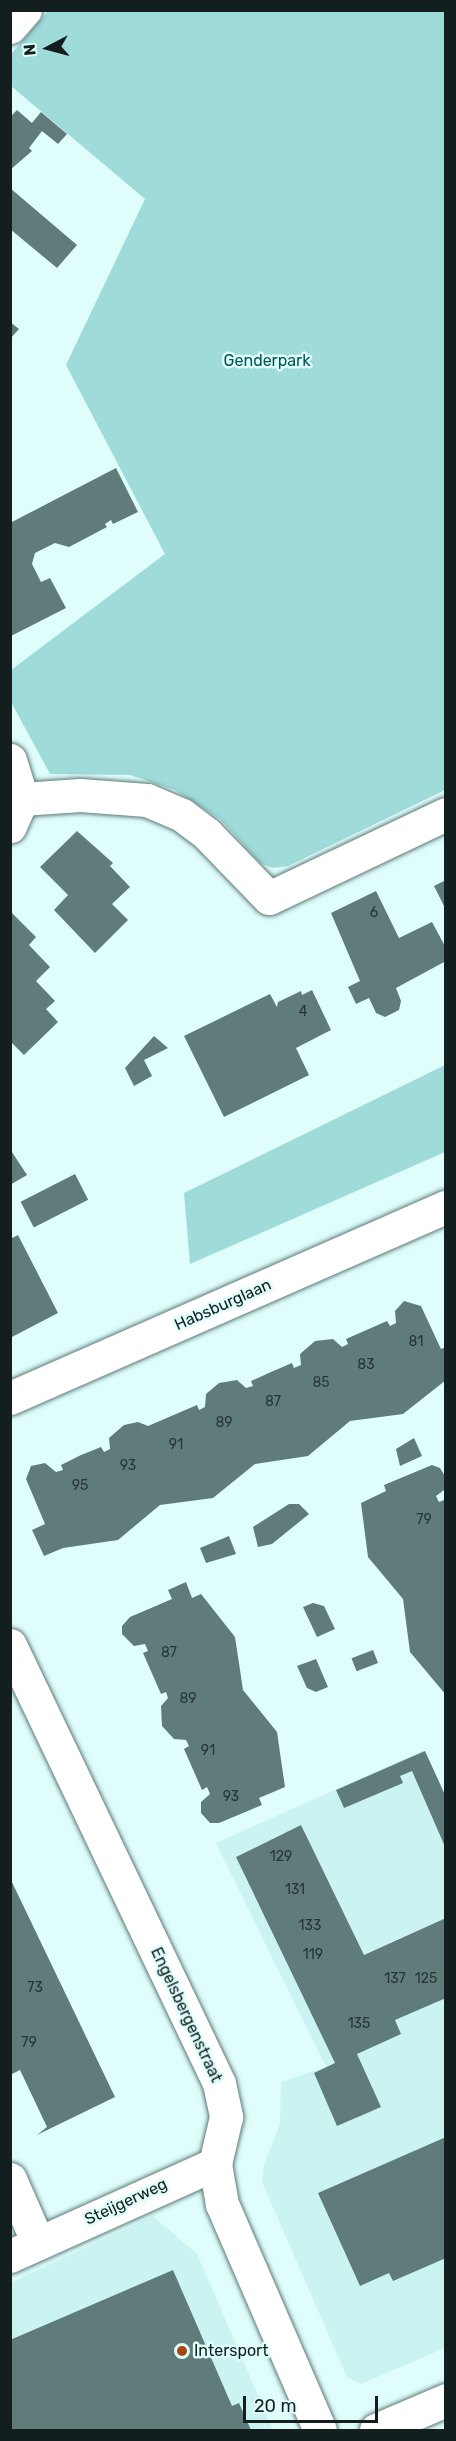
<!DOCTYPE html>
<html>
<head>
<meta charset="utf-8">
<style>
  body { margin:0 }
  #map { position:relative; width:456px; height:2441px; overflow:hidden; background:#defdfb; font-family:Rubik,sans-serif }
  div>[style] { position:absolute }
  .built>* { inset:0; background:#caf3f1 }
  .green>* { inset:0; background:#9fdbd9 }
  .building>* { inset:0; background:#607c7a; transform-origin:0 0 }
  .roads { filter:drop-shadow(0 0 2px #5d7978) drop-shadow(0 0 2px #5d7978) }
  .minor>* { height:33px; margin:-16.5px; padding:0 16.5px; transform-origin:16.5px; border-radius:16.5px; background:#fff }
  .dots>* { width:16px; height:16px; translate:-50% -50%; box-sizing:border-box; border:3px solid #defdfb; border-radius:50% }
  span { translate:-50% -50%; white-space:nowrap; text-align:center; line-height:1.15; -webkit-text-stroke:5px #defdfb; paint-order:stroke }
  .number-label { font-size:14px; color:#263635 }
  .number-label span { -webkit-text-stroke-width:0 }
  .park-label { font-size:16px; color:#045756 }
  .street-label { font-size:16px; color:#131f1e }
  .poi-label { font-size:16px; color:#131f1e }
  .left { translate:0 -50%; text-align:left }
  .frame { position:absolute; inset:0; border:12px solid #131f1e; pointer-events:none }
  .north { position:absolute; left:18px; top:18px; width:60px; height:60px; -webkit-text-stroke:4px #defdfb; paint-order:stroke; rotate:264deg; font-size:16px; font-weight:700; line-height:24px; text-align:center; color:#131f1e }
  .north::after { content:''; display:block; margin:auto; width:21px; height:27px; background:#131f1e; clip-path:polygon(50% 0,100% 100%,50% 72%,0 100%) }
  .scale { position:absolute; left:243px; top:2396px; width:135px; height:27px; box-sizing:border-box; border:3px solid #131f1e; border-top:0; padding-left:8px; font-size:18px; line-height:21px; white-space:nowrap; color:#131f1e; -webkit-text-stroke:4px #defdfb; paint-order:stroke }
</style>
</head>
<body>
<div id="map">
  <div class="built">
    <i style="clip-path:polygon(424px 1750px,445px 1799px,445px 2348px,361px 2384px,347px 2377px,262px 2182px,264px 2165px,280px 2124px,281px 2082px,326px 2067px,216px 1843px)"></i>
    <i style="clip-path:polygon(153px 2216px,197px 2254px,273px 2430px,11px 2430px,10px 2283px)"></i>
  </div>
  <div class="green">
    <i style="clip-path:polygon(48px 11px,445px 11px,445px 790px,288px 866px,273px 868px,260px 863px,220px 819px,175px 790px,130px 775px,50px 774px,11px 702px,11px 670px,165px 554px,66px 365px,145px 199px,11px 86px,11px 54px)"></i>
    <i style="clip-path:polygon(445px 1065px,445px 1152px,190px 1264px,184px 1193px)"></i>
  </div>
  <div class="building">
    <i style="clip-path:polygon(17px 110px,32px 123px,41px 112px,67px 134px,58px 144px,42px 131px,29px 148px,32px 151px,10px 170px,10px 117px)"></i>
    <i style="clip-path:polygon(10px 188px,77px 245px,57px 268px,10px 229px)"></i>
    <i style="clip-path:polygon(10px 322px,19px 329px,10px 339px)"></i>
    <i style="clip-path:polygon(116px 468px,138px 512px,113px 524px,111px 520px,105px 524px,107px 527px,69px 547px,55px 543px,35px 553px,32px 564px,41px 582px,50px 578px,66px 608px,11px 636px,10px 523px)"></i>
    <i style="clip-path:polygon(77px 831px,113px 863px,110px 866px,130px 887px,112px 904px,128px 920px,95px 953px,54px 910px,68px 895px,40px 867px)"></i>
    <i style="clip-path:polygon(446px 880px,446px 910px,434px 886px)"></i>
    <i style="clip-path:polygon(376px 891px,399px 938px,432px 922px,446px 948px,446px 961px,396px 988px,401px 1001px,399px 1010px,385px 1017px,376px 1013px,369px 998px,356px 1004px,348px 987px,360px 981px,331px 913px)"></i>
    <i style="clip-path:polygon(10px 911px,36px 937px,29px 945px,50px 967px,36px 981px,55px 1001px,46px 1009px,58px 1022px,24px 1055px,10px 1041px)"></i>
    <i style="clip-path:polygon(312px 990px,331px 1030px,296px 1048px,309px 1075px,224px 1117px,184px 1036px,270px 994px,277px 1007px,278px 1002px,301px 991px,302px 995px)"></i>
    <i style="clip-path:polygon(154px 1036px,168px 1048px,144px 1060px,152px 1076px,134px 1086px,125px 1068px)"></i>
    <i style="clip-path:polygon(10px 1149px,27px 1175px,10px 1185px)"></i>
    <i style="left:75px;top:1174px;width:29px;height:61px;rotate:63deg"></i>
    <i style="clip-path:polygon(18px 1235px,58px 1313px,10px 1338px,10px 1239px)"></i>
    <i style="clip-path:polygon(404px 1301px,421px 1306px,441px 1349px,446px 1347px,446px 1380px,403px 1414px,350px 1421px,308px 1456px,255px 1464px,213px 1498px,160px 1505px,118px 1540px,63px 1548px,44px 1556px,32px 1530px,45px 1524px,26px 1479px,31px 1466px,45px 1463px,56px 1472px,63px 1470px,61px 1465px,81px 1455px,101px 1447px,104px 1452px,110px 1449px,109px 1438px,124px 1425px,138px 1422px,148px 1426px,197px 1405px,199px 1410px,205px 1407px,206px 1394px,219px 1383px,237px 1380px,246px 1388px,253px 1386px,251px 1381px,271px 1372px,292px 1363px,294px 1368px,301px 1365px,300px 1354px,315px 1341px,333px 1339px,342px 1347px,348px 1344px,346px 1339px,387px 1321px,390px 1326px,396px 1323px,395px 1311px)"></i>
    <i style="clip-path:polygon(414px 1438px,422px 1456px,400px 1466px,396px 1449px)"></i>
    <i style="clip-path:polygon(432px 1465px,440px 1468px,446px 1478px,444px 1490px,436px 1496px,439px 1502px,444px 1500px,446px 1503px,446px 1695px,410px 1652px,403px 1599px,368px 1557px,361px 1503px,386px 1491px,384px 1485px)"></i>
    <i style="clip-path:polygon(289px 1504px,299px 1504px,309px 1514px,272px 1544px,258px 1547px,253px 1527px)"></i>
    <i style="clip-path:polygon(229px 1536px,236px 1554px,206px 1563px,200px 1548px)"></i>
    <i style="clip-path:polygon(186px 1582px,192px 1598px,201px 1594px,235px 1637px,243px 1690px,277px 1732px,285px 1787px,259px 1798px,262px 1805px,219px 1823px,210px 1823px,201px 1813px,201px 1802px,210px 1794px,207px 1787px,202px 1790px,184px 1749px,189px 1746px,186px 1740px,174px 1739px,162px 1726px,161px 1706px,168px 1698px,166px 1692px,161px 1694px,143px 1653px,148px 1651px,145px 1644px,134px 1646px,122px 1634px,122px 1626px,130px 1617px,172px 1599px,168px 1590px)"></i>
    <i style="clip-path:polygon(313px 1603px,324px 1606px,335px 1629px,317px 1637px,303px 1607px)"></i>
    <i style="left:373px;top:1650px;width:14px;height:23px;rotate:69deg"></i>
    <i style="clip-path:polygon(316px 1659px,328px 1687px,316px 1692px,307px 1688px,297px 1666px)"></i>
    <i style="clip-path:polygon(425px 1751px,446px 1797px,446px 1849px,412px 1771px,400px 1776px,403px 1783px,344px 1808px,336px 1790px)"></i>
    <i style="clip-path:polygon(301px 1825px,364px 1955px,446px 1918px,446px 1998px,395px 2020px,401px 2034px,357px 2054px,381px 2107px,337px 2126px,314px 2073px,335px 2063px,236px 1857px)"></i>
    <i style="clip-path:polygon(10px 1878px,115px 2097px,37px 2135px,47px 2127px,20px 2070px,10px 2075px)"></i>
    <i style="clip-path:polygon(446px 2137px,446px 2258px,393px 2281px,389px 2273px,360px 2286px,318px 2193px)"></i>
    <i style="clip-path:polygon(173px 2270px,232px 2406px,239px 2403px,251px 2430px,10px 2430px,10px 2340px)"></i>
  </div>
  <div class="roads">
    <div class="minor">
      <i style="left:10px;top:27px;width:23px;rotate:-49deg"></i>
      <i style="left:10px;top:760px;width:41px;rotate:72.9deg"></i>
      <i style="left:22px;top:799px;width:30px;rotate:114deg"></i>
      <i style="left:22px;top:799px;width:58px;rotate:-3.9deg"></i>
      <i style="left:80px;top:795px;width:67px;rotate:4.3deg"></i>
      <i style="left:147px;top:800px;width:38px;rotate:23deg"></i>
      <i style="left:182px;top:815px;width:31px;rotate:37deg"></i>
      <i style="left:207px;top:834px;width:89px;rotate:45.9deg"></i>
      <i style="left:269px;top:898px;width:196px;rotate:-25.4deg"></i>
      <i style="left:10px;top:1398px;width:476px;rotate:-23.7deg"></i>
      <i style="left:10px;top:1645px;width:485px;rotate:64.5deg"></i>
      <i style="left:219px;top:2083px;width:35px;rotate:78deg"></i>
      <i style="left:226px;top:2117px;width:48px;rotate:103.2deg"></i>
      <i style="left:215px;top:2164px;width:41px;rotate:80.1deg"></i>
      <i style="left:222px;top:2204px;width:246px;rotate:66.6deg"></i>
      <i style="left:10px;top:2179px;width:70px;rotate:66.4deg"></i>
      <i style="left:10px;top:2256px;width:225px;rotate:-24.2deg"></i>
      <i style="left:376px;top:2430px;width:76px;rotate:-23.2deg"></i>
    </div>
  </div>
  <div class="dots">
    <i style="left:182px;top:2351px;background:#a84511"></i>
  </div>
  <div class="number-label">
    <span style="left:374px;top:913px">6</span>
    <span style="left:303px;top:1012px">4</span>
    <span style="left:416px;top:1342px">81</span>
    <span style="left:366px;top:1365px">83</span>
    <span style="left:321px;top:1383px">85</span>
    <span style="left:273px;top:1402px">87</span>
    <span style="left:224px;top:1423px">89</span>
    <span style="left:176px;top:1445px">91</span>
    <span style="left:128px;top:1466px">93</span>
    <span style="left:80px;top:1486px">95</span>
    <span style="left:424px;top:1520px">79</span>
    <span style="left:169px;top:1653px">87</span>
    <span style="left:188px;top:1699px">89</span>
    <span style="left:208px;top:1751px">91</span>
    <span style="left:231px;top:1797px">93</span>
    <span style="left:281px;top:1857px">129</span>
    <span style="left:295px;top:1890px">131</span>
    <span style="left:310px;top:1926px">133</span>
    <span style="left:313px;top:1955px">119</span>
    <span style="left:395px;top:1979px">137</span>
    <span style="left:426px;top:1979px">125</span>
    <span style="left:35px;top:1988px">73</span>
    <span style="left:359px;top:2024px">135</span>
    <span style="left:29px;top:2043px">79</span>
  </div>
  <div class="park-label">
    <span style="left:267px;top:361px">Genderpark</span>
  </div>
  <div class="street-label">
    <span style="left:223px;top:1305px;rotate:-24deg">Habsburglaan</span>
    <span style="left:186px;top:2015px;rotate:65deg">Engelsbergenstraat</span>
    <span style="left:126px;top:2202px;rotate:-25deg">Steijgerweg</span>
  </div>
  <div class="poi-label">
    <span class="left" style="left:194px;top:2351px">Intersport</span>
  </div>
  <div class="frame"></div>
  <div class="north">N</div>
  <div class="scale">20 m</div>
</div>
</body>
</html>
